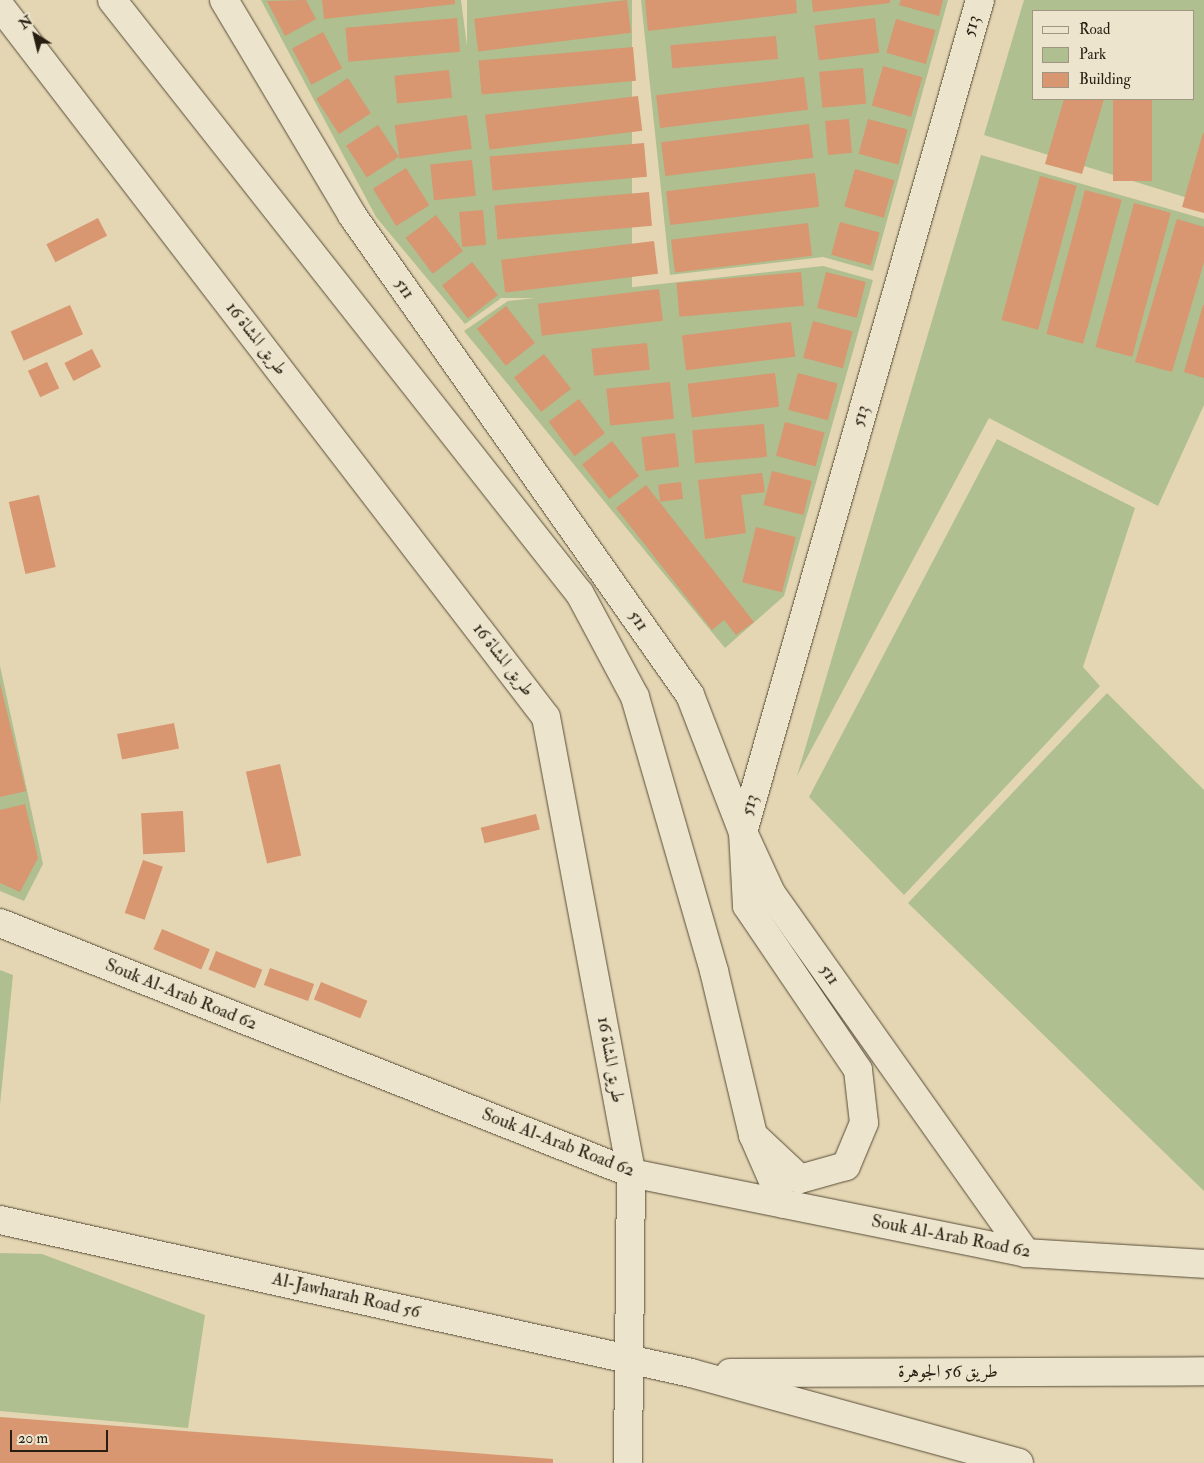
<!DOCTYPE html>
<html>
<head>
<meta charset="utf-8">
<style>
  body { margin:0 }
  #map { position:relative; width:1204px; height:1463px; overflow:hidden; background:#e4d6b2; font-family:"IM FELL Double Pica",Amiri,serif }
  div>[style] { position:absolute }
  .green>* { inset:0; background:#afbf90; transform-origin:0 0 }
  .building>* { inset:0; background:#d89671; transform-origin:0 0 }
  .roads { filter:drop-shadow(0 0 1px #574c39) drop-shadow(0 0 1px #574c39) }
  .pedestrian>* { height:28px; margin:-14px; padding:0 14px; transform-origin:14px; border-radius:14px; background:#ede4cd }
  .minor>* { height:28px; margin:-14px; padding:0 14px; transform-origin:14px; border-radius:14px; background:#ede4cd }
  .tertiary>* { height:28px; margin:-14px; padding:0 14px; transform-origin:14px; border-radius:14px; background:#ede4cd }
  .secondary>* { height:28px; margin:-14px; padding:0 14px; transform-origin:14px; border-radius:14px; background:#ede4cd }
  span { translate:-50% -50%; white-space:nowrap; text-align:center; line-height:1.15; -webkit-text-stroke:4px #ede4cd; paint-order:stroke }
  .street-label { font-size:18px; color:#281e11 }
  .legend { position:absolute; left:1032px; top:10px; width:162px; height:90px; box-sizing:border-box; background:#ede4cd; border:1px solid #9e9582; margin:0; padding:6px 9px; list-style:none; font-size:15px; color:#281e11 }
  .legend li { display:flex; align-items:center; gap:10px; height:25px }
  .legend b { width:25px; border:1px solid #9e9582 }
  .north { position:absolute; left:10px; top:10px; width:50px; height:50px; -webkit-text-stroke:4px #ede4cd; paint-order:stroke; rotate:324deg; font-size:14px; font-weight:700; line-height:20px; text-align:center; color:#281e11 }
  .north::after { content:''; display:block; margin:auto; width:18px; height:22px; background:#281e11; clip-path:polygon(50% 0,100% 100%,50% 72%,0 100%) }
  .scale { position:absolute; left:10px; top:1430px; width:98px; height:22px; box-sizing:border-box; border:2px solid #281e11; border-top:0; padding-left:6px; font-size:15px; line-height:18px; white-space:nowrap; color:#281e11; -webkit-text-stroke:4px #ede4cd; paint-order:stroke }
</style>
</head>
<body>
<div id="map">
  <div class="green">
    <i style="clip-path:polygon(261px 0,461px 0,500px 299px,465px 324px,376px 217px)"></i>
    <i style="left:467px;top:0;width:165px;height:298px"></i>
    <i style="clip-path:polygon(641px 0,948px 0,873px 271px,823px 257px,670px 275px)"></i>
    <i style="clip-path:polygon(evenodd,1024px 0,1204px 0,1204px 203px,984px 135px,1024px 0,1033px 11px,1193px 11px,1193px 99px,1033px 99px,1033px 11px)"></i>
    <i style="clip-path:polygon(981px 155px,1204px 219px,1204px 405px,1158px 506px,989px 418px,797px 776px)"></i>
    <i style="clip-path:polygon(823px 266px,873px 280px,784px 596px,725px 648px,464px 331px,508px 301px)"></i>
    <i style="clip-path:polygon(997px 439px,1135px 508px,1083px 667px,1100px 686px,904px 895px,809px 797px)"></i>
    <i style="clip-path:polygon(0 666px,43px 864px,24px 901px,0 891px)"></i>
    <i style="clip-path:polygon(1107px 693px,1204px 790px,1204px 1191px,908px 903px)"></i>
    <i style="clip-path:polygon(0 970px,13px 975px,0 1105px)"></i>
    <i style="clip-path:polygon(0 1253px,42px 1254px,205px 1315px,188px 1428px,0 1411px)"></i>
  </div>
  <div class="building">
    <i style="clip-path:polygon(306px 0,316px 19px,285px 36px,267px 1px)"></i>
    <i style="clip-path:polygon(322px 0,455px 0,455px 4px,324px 19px)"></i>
    <i style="left:627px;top:0;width:33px;height:154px;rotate:83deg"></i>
    <i style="clip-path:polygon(645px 0,796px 0,797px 13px,648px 31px)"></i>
    <i style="clip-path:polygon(812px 0,890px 0,890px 3px,813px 12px)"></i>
    <i style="clip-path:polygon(901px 0,943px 0,939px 16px,899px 5px)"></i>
    <i style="left:457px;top:18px;width:34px;height:112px;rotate:85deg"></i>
    <i style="left:875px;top:18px;width:35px;height:61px;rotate:83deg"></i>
    <i style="left:896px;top:19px;width:41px;height:35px;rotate:16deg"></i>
    <i style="left:323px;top:32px;width:41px;height:35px;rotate:62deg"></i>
    <i style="left:776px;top:36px;width:23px;height:106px;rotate:85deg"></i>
    <i style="left:633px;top:47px;width:34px;height:155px;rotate:85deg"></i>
    <i style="left:883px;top:66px;width:41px;height:41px;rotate:16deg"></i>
    <i style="left:863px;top:68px;width:36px;height:44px;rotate:85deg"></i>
    <i style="left:449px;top:70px;width:28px;height:55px;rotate:84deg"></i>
    <i style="left:804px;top:77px;width:33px;height:149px;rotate:83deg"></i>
    <i style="left:348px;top:78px;width:42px;height:38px;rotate:57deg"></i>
    <i style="left:638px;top:96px;width:35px;height:154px;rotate:83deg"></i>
    <i style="clip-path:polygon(1064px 99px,1104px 99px,1082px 174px,1045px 164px)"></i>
    <i style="left:1113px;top:99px;width:39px;height:82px"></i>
    <i style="left:467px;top:115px;width:34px;height:73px;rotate:82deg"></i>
    <i style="left:849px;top:119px;width:34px;height:24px;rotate:85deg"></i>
    <i style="left:868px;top:119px;width:41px;height:36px;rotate:15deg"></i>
    <i style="left:809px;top:124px;width:34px;height:149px;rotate:83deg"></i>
    <i style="left:378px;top:125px;width:38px;height:38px;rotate:57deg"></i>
    <i style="clip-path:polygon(1203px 133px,1204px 133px,1204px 213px,1182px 207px)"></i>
    <i style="left:644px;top:143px;width:34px;height:155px;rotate:85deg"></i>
    <i style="left:472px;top:160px;width:36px;height:42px;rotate:84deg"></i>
    <i style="left:406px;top:168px;width:44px;height:39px;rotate:58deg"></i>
    <i style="left:855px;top:169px;width:41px;height:39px;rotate:16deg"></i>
    <i style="left:815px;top:173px;width:34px;height:150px;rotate:83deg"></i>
    <i style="left:1040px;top:176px;width:38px;height:149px;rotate:15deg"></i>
    <i style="left:1085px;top:190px;width:38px;height:149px;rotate:15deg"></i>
    <i style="left:649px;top:192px;width:34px;height:155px;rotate:85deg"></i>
    <i style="left:1134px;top:203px;width:38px;height:149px;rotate:15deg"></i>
    <i style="left:483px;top:210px;width:35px;height:24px;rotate:85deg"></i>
    <i style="left:436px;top:215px;width:45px;height:38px;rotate:53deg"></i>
    <i style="left:98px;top:218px;width:20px;height:58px;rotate:63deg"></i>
    <i style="clip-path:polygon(1177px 219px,1204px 227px,1204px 262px,1172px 372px,1135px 362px)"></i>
    <i style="left:840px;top:222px;width:41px;height:34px;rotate:15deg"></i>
    <i style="left:808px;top:223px;width:33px;height:138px;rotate:83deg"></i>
    <i style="left:654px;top:241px;width:33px;height:154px;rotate:83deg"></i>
    <i style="left:472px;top:262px;width:42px;height:38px;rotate:52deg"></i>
    <i style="left:801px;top:272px;width:34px;height:125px;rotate:85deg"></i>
    <i style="left:826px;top:272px;width:41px;height:37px;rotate:14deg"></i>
    <i style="left:659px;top:289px;width:32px;height:122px;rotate:83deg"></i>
    <i style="left:70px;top:305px;width:32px;height:65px;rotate:66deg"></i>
    <i style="clip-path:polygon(1203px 305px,1204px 305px,1204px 378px,1184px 372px)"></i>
    <i style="left:506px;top:306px;width:47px;height:37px;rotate:52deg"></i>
    <i style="left:813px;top:321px;width:41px;height:38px;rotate:15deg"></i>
    <i style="left:791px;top:322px;width:35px;height:110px;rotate:83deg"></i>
    <i style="left:647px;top:343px;width:27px;height:56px;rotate:84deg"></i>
    <i style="left:92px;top:349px;width:20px;height:31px;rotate:63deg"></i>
    <i style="left:544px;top:354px;width:44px;height:38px;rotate:52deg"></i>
    <i style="left:47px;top:362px;width:29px;height:21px;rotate:65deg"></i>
    <i style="left:775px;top:373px;width:34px;height:88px;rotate:83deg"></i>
    <i style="left:798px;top:373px;width:41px;height:38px;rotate:15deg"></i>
    <i style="left:670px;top:382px;width:37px;height:64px;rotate:84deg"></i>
    <i style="left:579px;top:399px;width:43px;height:38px;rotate:53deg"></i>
    <i style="left:785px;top:422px;width:41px;height:35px;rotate:15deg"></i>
    <i style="left:764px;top:424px;width:33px;height:72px;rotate:85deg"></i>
    <i style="left:675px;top:433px;width:34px;height:34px;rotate:83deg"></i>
    <i style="left:612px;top:441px;width:44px;height:38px;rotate:52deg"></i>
    <i style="left:772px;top:471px;width:41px;height:35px;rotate:14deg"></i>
    <i style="clip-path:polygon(762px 473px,765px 492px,741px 495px,746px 533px,705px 539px,698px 480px)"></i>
    <i style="left:681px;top:482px;width:17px;height:23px;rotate:83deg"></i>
    <i style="clip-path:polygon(646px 485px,754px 622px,736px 635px,724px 620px,712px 630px,616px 508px)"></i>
    <i style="left:39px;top:495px;width:74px;height:31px;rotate:77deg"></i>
    <i style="left:756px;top:527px;width:41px;height:57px;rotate:14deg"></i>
    <i style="clip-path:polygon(0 683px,26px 791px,0 797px)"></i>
    <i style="left:174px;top:723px;width:26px;height:58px;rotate:79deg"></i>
    <i style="left:280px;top:764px;width:94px;height:35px;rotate:77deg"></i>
    <i style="clip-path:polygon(25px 804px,38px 858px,20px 892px,0 883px,0 810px)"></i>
    <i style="left:183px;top:811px;width:41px;height:42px;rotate:87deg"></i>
    <i style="left:536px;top:814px;width:16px;height:57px;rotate:76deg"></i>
    <i style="left:143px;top:860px;width:21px;height:56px;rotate:19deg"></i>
    <i style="left:162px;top:929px;width:52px;height:22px;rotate:23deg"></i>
    <i style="left:216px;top:951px;width:50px;height:20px;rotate:22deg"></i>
    <i style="left:270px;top:968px;width:47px;height:18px;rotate:20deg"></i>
    <i style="left:321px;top:982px;width:50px;height:19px;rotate:22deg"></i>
    <i style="clip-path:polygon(0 1417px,553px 1459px,553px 1463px,0 1463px)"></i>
  </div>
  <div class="roads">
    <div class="pedestrian">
      <i style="left:0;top:6px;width:896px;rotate:52.48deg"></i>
      <i style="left:546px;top:717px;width:464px;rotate:79.4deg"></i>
      <i style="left:631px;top:1173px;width:290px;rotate:90.6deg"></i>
    </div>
    <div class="minor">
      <i style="left:743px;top:832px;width:865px;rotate:-74.1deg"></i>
      <i style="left:0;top:1220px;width:708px;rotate:12.48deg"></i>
      <i style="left:691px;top:1373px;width:340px;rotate:15.3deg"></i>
      <i style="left:730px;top:1373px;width:474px;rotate:-0.2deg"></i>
    </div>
    <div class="tertiary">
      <i style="left:743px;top:832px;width:67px;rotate:65.3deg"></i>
      <i style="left:771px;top:893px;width:441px;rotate:54.7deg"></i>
    </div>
    <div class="secondary">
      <i style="left:112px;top:0;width:756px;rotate:51.77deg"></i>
      <i style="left:580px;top:594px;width:117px;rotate:61.9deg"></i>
      <i style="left:635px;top:697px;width:285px;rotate:73.9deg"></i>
      <i style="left:714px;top:971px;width:169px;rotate:76.6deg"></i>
      <i style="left:753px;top:1135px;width:75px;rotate:66.5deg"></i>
      <i style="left:224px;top:0;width:250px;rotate:59.2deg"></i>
      <i style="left:352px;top:215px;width:587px;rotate:54.85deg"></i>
      <i style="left:690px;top:695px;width:147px;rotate:68.9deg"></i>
      <i style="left:743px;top:832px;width:74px;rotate:86.9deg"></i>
      <i style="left:747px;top:906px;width:198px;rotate:55.9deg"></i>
      <i style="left:858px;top:1070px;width:53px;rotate:83.5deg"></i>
      <i style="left:864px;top:1123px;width:47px;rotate:112.7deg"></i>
      <i style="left:846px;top:1166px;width:48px;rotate:164.2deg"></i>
      <i style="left:800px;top:1179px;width:64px;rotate:-136.9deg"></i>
      <i style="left:0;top:923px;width:679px;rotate:21.61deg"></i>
      <i style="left:631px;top:1173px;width:403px;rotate:11.4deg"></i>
      <i style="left:1026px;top:1253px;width:178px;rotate:3.5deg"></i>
    </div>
  </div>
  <div class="street-label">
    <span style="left:972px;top:26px;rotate:-74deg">513</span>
    <span style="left:404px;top:289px;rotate:55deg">511</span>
    <span style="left:256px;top:339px;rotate:52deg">طريق المشاة 16</span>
    <span style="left:861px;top:416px;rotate:-74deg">513</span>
    <span style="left:638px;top:621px;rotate:55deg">511</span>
    <span style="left:503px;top:660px;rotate:52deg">طريق المشاة 16</span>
    <span style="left:750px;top:805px;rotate:-74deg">513</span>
    <span style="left:829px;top:975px;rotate:55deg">511</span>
    <span style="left:181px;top:995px;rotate:22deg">Souk Al-Arab Road 62</span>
    <span style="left:610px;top:1060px;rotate:80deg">طريق المشاة 16</span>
    <span style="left:558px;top:1143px;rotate:21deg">Souk Al-Arab Road 62</span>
    <span style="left:951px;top:1237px;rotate:11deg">Souk Al-Arab Road 62</span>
    <span style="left:346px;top:1296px;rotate:13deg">Al-Jawharah Road 56</span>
    <span style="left:948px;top:1372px">طريق 56 الجوهرة</span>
  </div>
  <ul class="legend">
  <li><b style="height:6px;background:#ede4cd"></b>Road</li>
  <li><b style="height:14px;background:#afbf90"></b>Park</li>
  <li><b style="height:14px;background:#d89671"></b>Building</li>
  </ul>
  <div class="north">N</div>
  <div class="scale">20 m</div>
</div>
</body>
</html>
